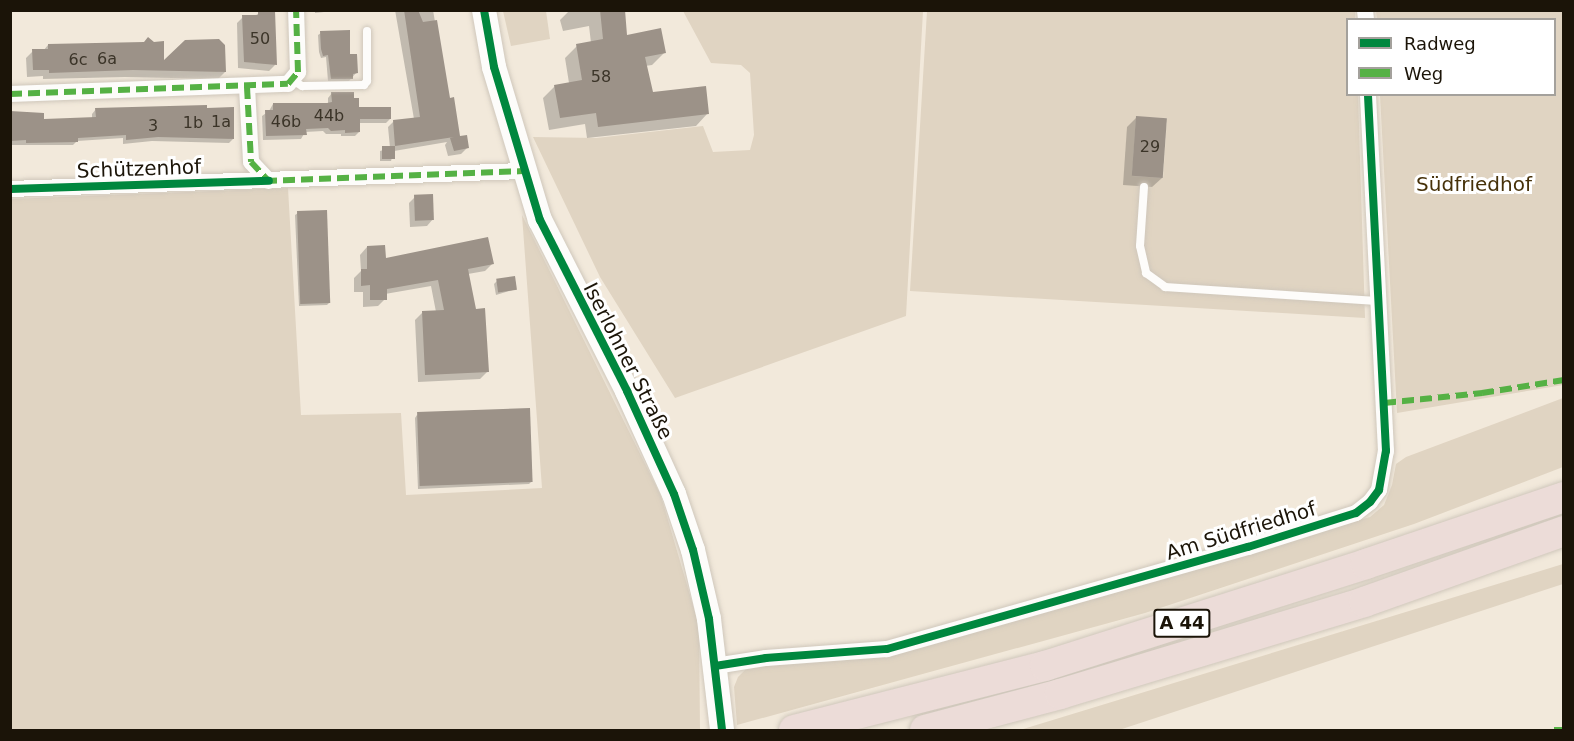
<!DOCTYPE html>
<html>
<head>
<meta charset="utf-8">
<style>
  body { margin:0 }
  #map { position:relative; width:1574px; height:741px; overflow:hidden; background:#f2e9db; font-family:"DejaVu Sans",sans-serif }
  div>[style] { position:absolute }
  .green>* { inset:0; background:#e0d4c2 }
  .shadow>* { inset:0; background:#0003 }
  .building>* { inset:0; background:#9c9288; transform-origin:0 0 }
  .roads { filter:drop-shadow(0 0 2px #cfc7bb) drop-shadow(0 0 2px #cfc7bb) }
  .lane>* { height:8px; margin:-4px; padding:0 4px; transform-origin:4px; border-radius:4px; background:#fdfcfa }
  .street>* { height:16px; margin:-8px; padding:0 8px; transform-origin:8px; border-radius:8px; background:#fdfcfa }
  .secondary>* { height:24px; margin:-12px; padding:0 12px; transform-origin:12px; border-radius:12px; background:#fdfcfa }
  .highway>* { height:30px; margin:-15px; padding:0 15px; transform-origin:15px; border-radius:15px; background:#ecdcd8 }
  .quiet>* { height:6px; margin-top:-3px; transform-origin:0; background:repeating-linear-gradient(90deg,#55b144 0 12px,transparent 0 18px) }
  .cycleway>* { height:8px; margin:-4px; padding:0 4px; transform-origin:4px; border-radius:4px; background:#00873e }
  span { translate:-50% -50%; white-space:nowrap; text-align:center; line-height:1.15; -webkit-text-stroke:6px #fff; paint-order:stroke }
  .number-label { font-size:16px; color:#3b3428 }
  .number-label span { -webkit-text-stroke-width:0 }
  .shield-label span { padding:2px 4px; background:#fff; border:2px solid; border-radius:4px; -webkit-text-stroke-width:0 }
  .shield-label { font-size:18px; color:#1b1408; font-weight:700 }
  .street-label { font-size:20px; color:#1b1408 }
  .park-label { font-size:20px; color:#463109 }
  .frame { position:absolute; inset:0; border:12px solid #1b1408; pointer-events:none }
  .legend { position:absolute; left:1346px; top:18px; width:210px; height:78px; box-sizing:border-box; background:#fff; border:2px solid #a4a19c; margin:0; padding:8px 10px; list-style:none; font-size:18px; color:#1b1408 }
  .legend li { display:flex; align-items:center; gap:12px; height:30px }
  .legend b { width:30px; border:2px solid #a4a19c }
</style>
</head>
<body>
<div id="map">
  <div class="green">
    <i style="clip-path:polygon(503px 11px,546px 11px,550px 39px,511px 46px)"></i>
    <i style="clip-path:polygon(683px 11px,923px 11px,906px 316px,675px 398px,600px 277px,533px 137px,596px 138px,703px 126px,713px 152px,750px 150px,754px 135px,750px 73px,741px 65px,711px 63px)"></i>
    <i style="clip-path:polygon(evenodd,927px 11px,1355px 11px,1355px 19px,1348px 20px,1348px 94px,1358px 95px,1365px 318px,910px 291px,927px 11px,1136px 117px,1167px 118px,1163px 178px,1132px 176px,1136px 117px)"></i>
    <i style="clip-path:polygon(1376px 11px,1563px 11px,1563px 385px,1397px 413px,1380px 95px,1554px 94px,1554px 20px,1377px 19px)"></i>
    <i style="clip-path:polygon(288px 188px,301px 415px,401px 413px,406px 495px,542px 488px,522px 215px,661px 496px,699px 626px,700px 730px,11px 730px,10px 199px)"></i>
    <i style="clip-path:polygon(1563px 398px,1563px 467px,1414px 524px,1145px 613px,737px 725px,734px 687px,738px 677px,746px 669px,756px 665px,890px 655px,1370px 517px,1384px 505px,1392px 485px,1396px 464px,1406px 457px)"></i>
    <i style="clip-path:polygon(1563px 564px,1563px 584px,1119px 730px,1020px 730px)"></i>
  </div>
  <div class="shadow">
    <i style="clip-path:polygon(315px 10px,342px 10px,315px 13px)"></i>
    <i style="clip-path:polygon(395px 10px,433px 10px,448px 99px,459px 138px,467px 148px,461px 154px,448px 156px,445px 145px,447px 142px,394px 151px,391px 161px,380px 161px,380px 151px,390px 148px,388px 127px,394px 121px,414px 119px)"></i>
    <i style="clip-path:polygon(570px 10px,623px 10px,625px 36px,664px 53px,652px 65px,645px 66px,652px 94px,707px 114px,696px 126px,587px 138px,585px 124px,549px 130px,543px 98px,555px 86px,569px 83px,565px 58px,577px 46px,591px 43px,589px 26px,563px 31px,560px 20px)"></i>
    <i style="clip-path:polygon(259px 13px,275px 65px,269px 71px,238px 68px,237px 23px,243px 17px,255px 16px)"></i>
    <i style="clip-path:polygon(321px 33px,356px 73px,349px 81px,328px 81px,326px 57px,321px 58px,319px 52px,318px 35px)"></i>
    <i style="clip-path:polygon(48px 45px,163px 64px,225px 72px,218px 79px,125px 77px,43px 79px,43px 76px,27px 77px,26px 58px,33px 51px,43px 51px)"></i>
    <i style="clip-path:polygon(332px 93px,352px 100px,358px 108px,390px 119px,386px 123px,358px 123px,359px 132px,355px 136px,341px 136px,341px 134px,326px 134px,323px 131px,305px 132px,301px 139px,263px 140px,262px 116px,269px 111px,273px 104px,328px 104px,328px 98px)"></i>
    <i style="clip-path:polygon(96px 109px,233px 139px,229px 143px,152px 141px,123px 144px,123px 138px,77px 141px,73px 145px,10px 145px,10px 112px,24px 112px,25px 115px,43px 121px,92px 119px,92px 114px)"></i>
    <i style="clip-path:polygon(1136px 118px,1162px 178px,1152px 187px,1123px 185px,1127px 127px)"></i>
    <i style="clip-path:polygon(415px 197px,433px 219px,427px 226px,410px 227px,409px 203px)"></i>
    <i style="clip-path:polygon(298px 213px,329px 303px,327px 305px,299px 306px,295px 215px)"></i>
    <i style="clip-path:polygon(367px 247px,384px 260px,492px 264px,485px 271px,468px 274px,487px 372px,480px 379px,418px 382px,415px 320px,423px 312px,436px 312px,431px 286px,385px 294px,385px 299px,378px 306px,363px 307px,363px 292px,354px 292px,354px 278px,361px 271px,360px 255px)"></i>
    <i style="clip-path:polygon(497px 281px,516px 289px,496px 295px,494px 284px)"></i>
    <i style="clip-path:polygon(417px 415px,532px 481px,529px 484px,418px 489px,415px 418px)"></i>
  </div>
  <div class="building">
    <i style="clip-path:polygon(404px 10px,418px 10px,423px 22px,437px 20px,450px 98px,454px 97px,460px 136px,467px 135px,469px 148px,454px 151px,450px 138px,454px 137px,395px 146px,393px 120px,420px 117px)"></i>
    <i style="clip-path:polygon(600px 10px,625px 10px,627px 35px,661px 28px,666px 53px,645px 57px,653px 92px,706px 86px,709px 114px,598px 127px,596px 113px,560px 118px,554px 85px,582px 80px,576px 44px,603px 39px)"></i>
    <i style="clip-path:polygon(258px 11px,275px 11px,277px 65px,244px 62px,242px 15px,258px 15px)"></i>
    <i style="clip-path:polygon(350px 30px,350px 54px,357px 54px,358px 73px,353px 74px,353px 79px,331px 79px,328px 55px,323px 56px,321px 49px,320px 31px)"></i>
    <i style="clip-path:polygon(148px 37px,154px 42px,164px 41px,164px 60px,185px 40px,219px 39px,225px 45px,226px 72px,133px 70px,49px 73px,49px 70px,33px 70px,32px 49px,48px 49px,48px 44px,144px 42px)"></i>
    <i style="clip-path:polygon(331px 92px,354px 92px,354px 98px,359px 98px,359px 107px,391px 107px,391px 119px,360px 119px,360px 132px,345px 133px,345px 130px,331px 131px,328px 128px,306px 129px,307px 135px,266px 136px,265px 110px,273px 110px,273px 103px,327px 103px,332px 102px)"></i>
    <i style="clip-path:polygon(207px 105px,207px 108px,234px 107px,234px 139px,158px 137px,126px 140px,126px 135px,78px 138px,78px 142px,26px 143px,26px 140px,10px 141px,10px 111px,44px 113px,44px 119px,96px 117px,95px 108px)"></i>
    <i style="left:1136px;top:116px;width:31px;height:60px;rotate:4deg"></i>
    <i style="left:395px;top:146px;width:13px;height:13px;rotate:90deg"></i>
    <i style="left:433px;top:194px;width:26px;height:19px;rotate:88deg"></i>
    <i style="left:327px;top:210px;width:93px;height:30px;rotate:88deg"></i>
    <i style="clip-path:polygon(488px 237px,494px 264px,468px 269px,476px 309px,485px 308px,489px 372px,425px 375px,422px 311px,444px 310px,438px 280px,387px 289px,387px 300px,370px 300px,370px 285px,361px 286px,361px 269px,367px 269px,367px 246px,385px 245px,386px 258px)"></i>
    <i style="left:515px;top:276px;width:14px;height:19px;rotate:82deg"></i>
    <i style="left:530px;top:408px;width:74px;height:113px;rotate:88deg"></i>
  </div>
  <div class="roads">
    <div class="lane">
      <i style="left:292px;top:80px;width:12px;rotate:31deg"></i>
      <i style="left:302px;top:86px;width:62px;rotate:-0.9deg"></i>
      <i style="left:364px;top:85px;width:5px;rotate:-53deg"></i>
      <i style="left:367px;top:81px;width:50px;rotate:-90deg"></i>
      <i style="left:1144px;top:187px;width:59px;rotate:93.9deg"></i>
      <i style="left:1140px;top:246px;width:28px;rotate:77deg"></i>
      <i style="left:1146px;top:273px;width:24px;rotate:36deg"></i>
      <i style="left:1165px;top:287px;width:212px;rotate:3.8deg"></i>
    </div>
    <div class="street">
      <i style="left:1365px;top:10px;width:10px;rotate:84deg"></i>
      <i style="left:247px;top:87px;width:75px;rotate:86.9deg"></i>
      <i style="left:251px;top:162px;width:26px;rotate:47deg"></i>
      <i style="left:10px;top:94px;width:278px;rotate:-2.1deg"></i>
      <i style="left:288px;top:84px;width:16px;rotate:-50deg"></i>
      <i style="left:298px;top:72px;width:62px;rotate:-91.8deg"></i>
      <i style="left:10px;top:189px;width:513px;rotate:-2.01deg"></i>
      <i style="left:715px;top:666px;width:52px;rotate:-8.9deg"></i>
      <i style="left:766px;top:658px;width:121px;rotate:-4.3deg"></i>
      <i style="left:887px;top:649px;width:375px;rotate:-15.8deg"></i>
      <i style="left:1248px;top:547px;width:113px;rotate:-17.5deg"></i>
      <i style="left:1356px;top:513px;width:18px;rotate:-38deg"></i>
      <i style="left:1370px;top:502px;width:15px;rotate:-53deg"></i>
      <i style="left:1379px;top:490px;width:40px;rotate:-80deg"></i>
      <i style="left:1386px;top:451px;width:357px;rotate:-92.9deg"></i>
    </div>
    <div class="secondary">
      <i style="left:484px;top:10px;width:58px;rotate:80deg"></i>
      <i style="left:494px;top:67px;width:160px;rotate:73.3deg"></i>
      <i style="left:540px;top:220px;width:192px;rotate:63deg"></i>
      <i style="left:627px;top:391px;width:113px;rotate:65.5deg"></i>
      <i style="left:674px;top:494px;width:59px;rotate:71.3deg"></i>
      <i style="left:693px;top:550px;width:71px;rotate:76.9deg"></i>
      <i style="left:709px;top:619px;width:112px;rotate:83.3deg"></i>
    </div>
    <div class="highway">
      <i style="left:794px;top:730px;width:259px;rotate:-14.3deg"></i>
      <i style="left:1045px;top:666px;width:337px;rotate:-17.6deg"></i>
      <i style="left:1366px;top:564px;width:209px;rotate:-18.7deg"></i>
      <i style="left:925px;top:730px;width:140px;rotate:-14.9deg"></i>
      <i style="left:1060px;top:694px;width:318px;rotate:-16.8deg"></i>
      <i style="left:1364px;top:602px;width:212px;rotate:-19.5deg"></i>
    </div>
  </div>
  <div class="quiet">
    <i style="left:247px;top:87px;width:75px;rotate:86.9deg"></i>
    <i style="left:251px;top:162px;width:26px;rotate:47deg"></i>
    <i style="left:10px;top:94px;width:278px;rotate:-2.1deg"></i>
    <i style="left:288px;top:84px;width:16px;rotate:-50deg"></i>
    <i style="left:298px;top:72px;width:62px;rotate:-91.8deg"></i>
    <i style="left:265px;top:181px;width:258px;rotate:-2.2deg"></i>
    <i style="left:1384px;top:403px;width:99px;rotate:-5.8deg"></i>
    <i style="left:1482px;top:393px;width:83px;rotate:-9deg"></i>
    <i style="left:1554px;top:730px;width:10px"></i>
  </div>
  <div class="cycleway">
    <i style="left:484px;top:10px;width:58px;rotate:80deg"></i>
    <i style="left:494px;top:67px;width:160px;rotate:73.3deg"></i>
    <i style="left:540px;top:220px;width:192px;rotate:63deg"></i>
    <i style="left:627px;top:391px;width:113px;rotate:65.5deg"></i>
    <i style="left:674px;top:494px;width:59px;rotate:71.3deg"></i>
    <i style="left:693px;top:550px;width:71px;rotate:76.9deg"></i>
    <i style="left:709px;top:619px;width:112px;rotate:83.3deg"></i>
    <i style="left:10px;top:189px;width:259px;rotate:-1.8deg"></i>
    <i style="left:715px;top:666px;width:52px;rotate:-8.9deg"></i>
    <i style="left:766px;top:658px;width:121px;rotate:-4.3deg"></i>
    <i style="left:887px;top:649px;width:375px;rotate:-15.8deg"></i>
    <i style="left:1248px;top:547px;width:113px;rotate:-17.5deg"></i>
    <i style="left:1356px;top:513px;width:18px;rotate:-38deg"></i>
    <i style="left:1370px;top:502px;width:15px;rotate:-53deg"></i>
    <i style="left:1379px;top:490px;width:40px;rotate:-80deg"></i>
    <i style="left:1386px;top:451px;width:357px;rotate:-92.9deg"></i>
  </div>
  <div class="number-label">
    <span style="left:260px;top:39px">50</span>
    <span style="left:107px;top:59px">6a</span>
    <span style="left:78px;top:60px">6c</span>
    <span style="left:601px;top:77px">58</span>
    <span style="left:329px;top:116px">44b</span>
    <span style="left:221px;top:122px">1a</span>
    <span style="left:286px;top:122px">46b</span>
    <span style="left:193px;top:123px">1b</span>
    <span style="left:153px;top:126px">3</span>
    <span style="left:1150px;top:147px">29</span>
  </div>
  <div class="shield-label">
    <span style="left:1182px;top:623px">A 44</span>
  </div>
  <div class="street-label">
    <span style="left:139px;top:169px;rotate:-2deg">Schützenhof</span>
    <span style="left:628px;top:361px;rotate:63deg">Iserlohner Straße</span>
    <span style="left:1241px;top:531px;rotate:-17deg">Am Südfriedhof</span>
  </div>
  <div class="park-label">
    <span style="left:1474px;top:184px">Südfriedhof</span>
  </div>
  <div class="frame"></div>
  <ul class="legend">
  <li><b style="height:8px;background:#00873e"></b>Radweg</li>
  <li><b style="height:8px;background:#55b144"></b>Weg</li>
  </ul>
</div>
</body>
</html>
